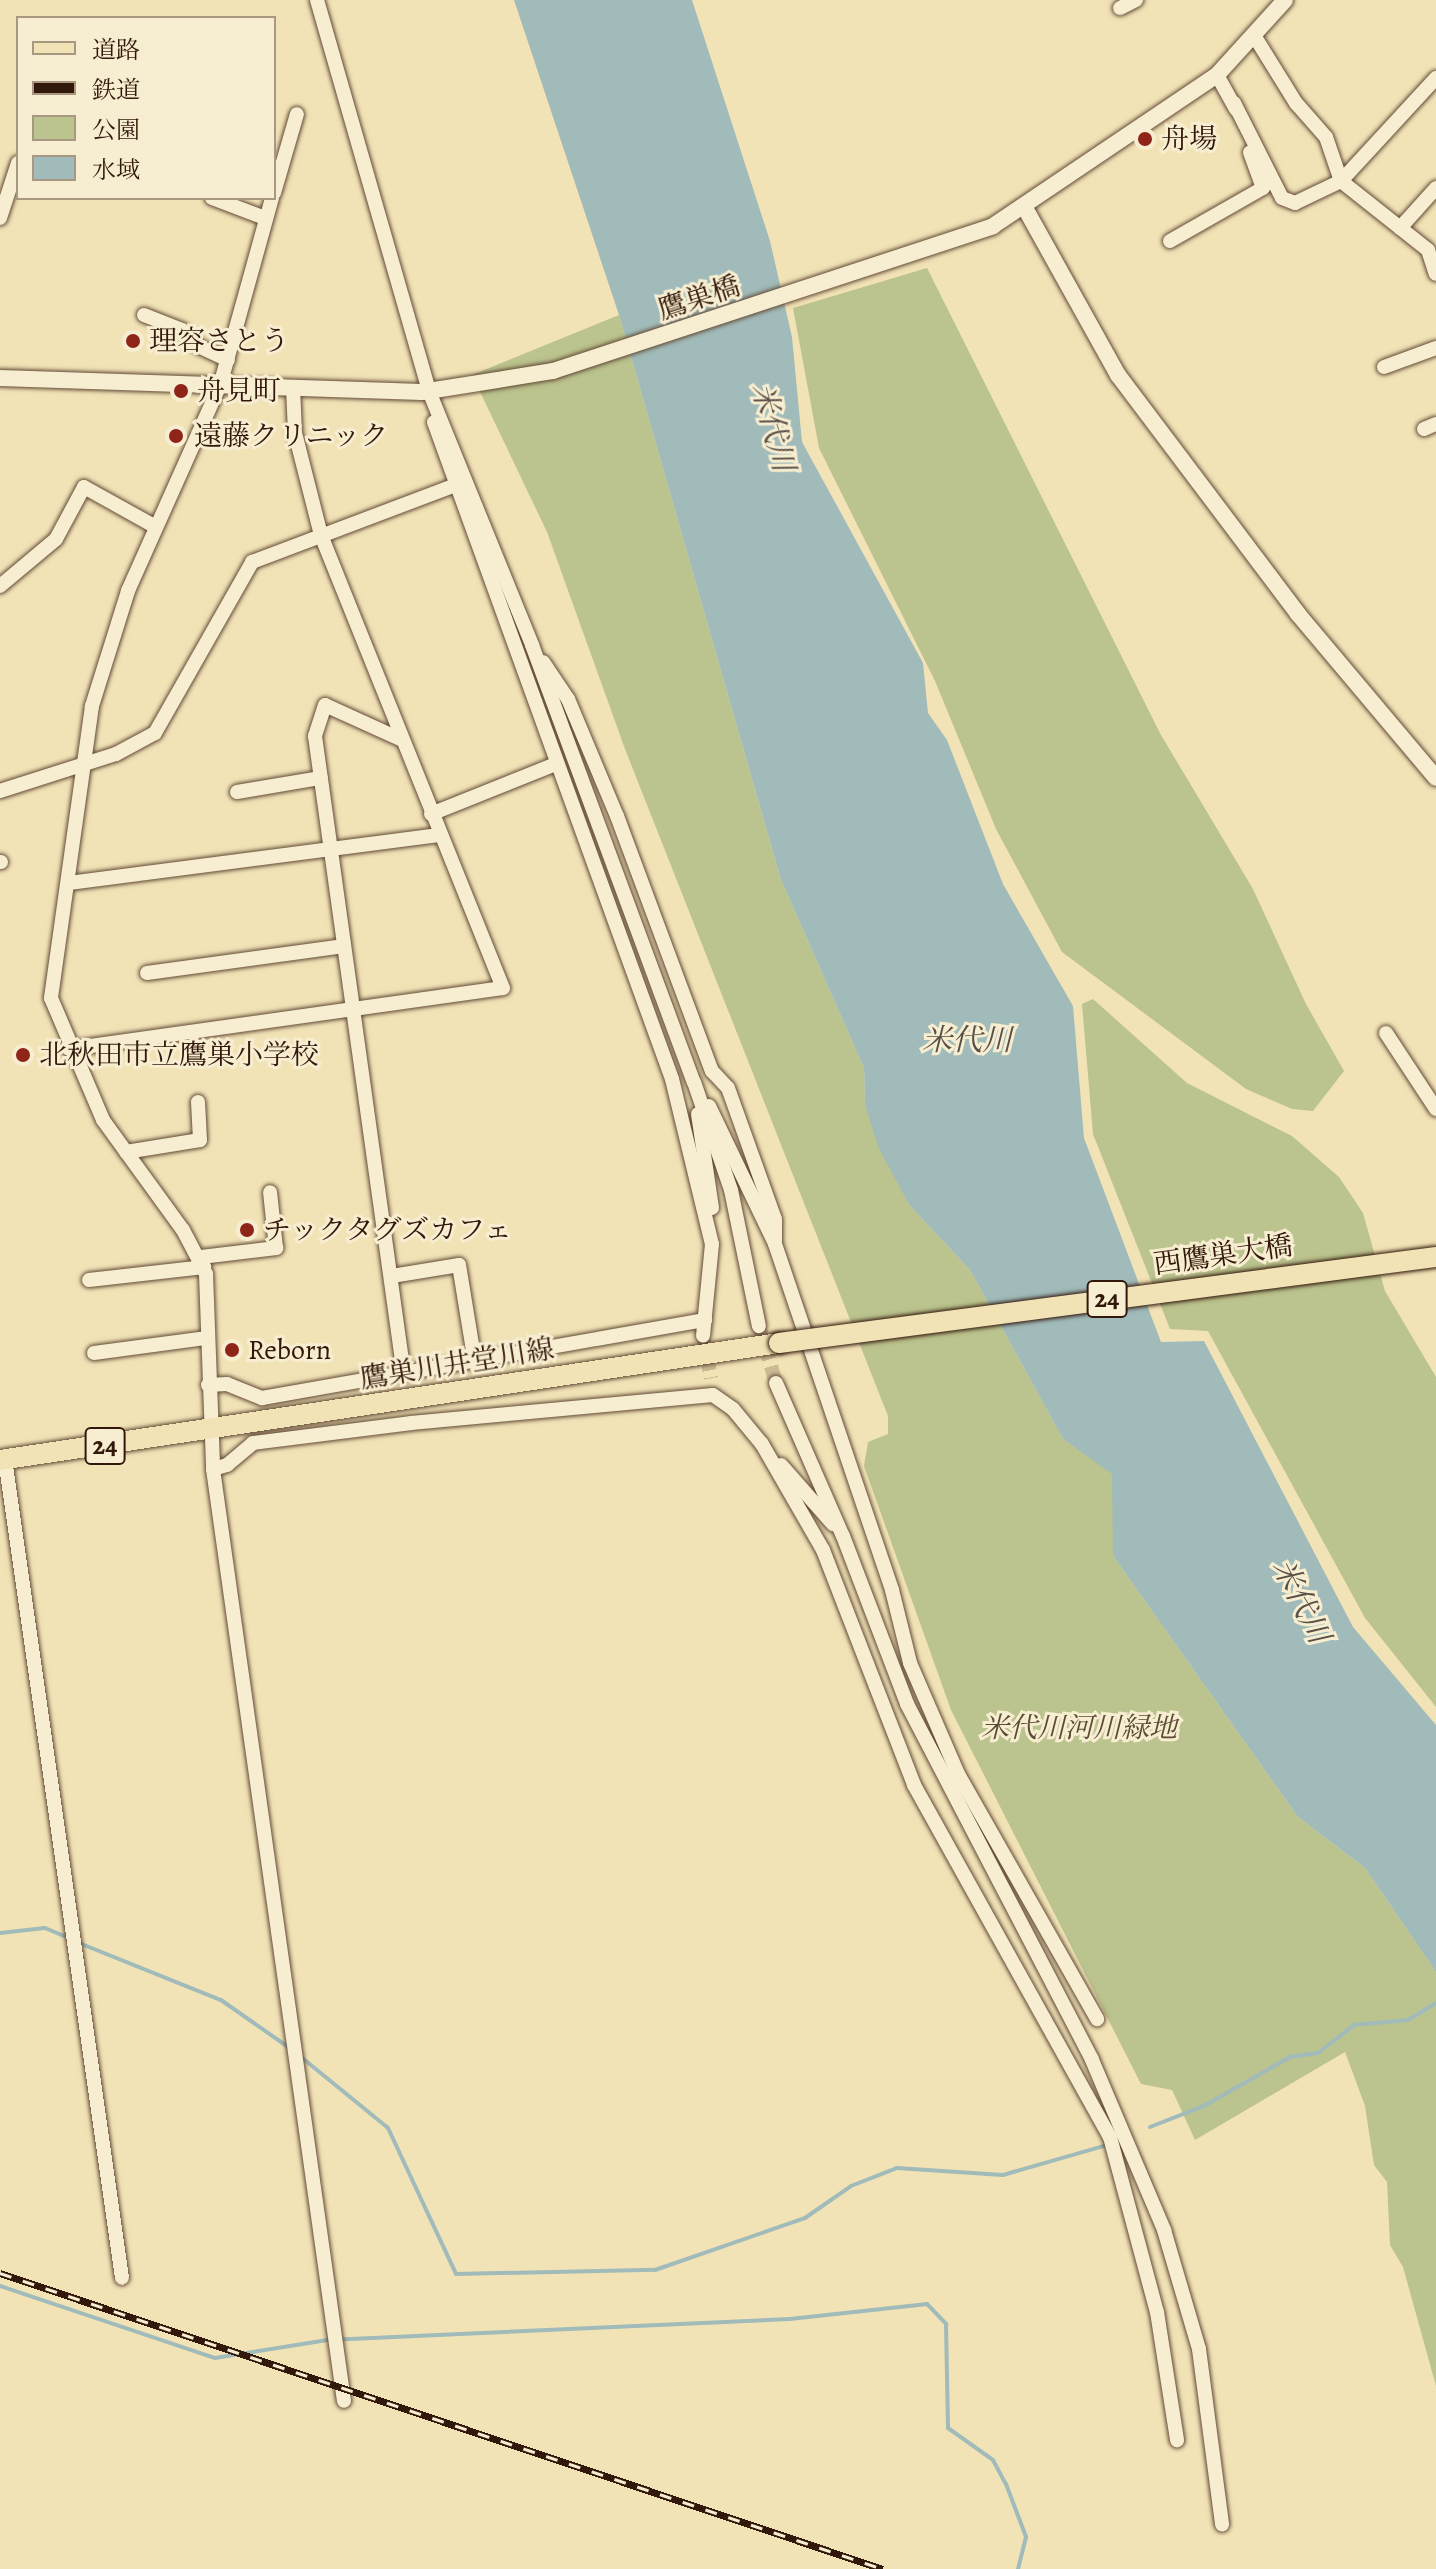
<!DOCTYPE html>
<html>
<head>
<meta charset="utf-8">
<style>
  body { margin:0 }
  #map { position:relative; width:1436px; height:2569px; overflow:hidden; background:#f2e3b7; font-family:Alegreya,"Noto Serif JP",serif }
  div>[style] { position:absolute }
  .green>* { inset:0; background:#bbc38e }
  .water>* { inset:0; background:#a0bbb9 }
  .stream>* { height:4px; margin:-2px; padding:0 2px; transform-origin:2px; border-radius:2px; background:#a0bbb9 }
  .minor-tunnel>* { height:14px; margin-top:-7px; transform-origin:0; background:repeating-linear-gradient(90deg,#ccba95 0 14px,transparent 0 21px) }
  .roads { filter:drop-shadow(0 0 2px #624a36) drop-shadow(0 0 2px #624a36) }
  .minor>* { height:14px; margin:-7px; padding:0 7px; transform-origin:7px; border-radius:7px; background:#f7edd0 }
  .tertiary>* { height:16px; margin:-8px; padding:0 8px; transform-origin:8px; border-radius:8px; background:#f7edd0 }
  .primary>* { height:20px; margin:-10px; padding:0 10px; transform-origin:10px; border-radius:10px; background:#f2e3b7 }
  .rail>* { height:7px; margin-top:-3.5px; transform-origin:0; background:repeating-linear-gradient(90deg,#f7edd0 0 12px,#32170b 0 24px); box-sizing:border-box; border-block:2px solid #32170b }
  .bridges { filter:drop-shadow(0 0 2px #32170b) drop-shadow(0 0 2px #32170b) }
  .primary-bridge>* { height:20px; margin:-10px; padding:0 10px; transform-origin:10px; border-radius:10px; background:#f2e3b7 }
  .dots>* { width:22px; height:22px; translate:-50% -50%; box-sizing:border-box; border:4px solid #f7edd0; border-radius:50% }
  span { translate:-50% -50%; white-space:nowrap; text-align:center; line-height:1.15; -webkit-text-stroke:6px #f7edd0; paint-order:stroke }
  .shield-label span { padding:2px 6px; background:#f7edd0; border:2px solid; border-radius:6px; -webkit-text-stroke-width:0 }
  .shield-label { font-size:26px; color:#32170b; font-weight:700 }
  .poi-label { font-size:28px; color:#32170b }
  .left { translate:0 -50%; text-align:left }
  .street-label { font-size:28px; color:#32170b }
  .park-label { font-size:28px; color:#5b4b32; font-style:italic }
  .water-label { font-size:30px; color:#585048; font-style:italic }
  .legend { position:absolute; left:16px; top:16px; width:260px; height:184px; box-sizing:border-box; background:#f7edd0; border:2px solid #a89781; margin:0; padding:10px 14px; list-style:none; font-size:24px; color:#32170b }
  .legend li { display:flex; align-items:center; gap:16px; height:40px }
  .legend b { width:40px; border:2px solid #a89781 }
</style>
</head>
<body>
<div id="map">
  <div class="green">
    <i style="clip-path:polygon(927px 268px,1161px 735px,1253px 889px,1306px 1004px,1344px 1071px,1313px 1111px,1292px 1109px,1246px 1089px,1062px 952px,996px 829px,935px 681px,819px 448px,793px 308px)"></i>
    <i style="clip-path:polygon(619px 315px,781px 880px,864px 1068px,865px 1105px,910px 1206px,970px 1270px,1063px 1439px,1113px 1474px,1113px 1556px,1298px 1817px,1365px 1868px,1436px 1972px,1436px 2386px,1403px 2267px,1390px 2245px,1387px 2182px,1374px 2165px,1365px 2106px,1345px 2052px,1195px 2140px,1172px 2090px,1141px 2084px,951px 1710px,864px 1466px,868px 1442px,888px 1434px,888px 1416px,625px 749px,547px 532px,472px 375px)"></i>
    <i style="clip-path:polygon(1093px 999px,1187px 1083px,1292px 1136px,1339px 1177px,1363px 1213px,1385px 1291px,1436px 1377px,1436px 1707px,1365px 1618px,1208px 1331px,1170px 1329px,1093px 1134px,1082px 1004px)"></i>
  </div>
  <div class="water">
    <i style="clip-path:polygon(514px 0,692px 0,770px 241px,792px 337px,802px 442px,923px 663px,928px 713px,947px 740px,1003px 884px,1073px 1006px,1084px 1138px,1161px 1342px,1204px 1341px,1353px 1627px,1436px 1725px,1436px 1972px,1365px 1868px,1298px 1817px,1113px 1556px,1112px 1474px,1063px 1439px,970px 1270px,910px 1206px,879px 1149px,865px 1105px,864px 1068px,781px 880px,619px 315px)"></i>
  </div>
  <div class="stream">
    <i style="left:0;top:1933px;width:45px;rotate:-6.3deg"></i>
    <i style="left:45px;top:1928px;width:28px;rotate:23deg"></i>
    <i style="left:79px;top:1943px;width:153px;rotate:21.9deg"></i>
    <i style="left:221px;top:2000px;width:85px;rotate:35deg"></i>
    <i style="left:301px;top:2057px;width:112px;rotate:39.2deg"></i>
    <i style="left:388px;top:2128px;width:161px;rotate:65deg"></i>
    <i style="left:456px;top:2274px;width:199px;rotate:-1.2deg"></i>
    <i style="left:655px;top:2270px;width:159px;rotate:-19.1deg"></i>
    <i style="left:805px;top:2218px;width:56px;rotate:-34.8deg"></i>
    <i style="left:851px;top:2186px;width:49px;rotate:-21.4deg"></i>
    <i style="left:897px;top:2168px;width:106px;rotate:3.8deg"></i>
    <i style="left:1003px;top:2175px;width:108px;rotate:-16.1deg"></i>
    <i style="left:1150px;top:2127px;width:58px;rotate:-21.3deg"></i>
    <i style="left:1204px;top:2106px;width:99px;rotate:-29.7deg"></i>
    <i style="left:1290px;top:2057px;width:28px;rotate:-8deg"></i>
    <i style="left:1318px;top:2053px;width:46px;rotate:-37.9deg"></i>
    <i style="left:1354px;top:2025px;width:54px;rotate:-5.3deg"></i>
    <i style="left:1408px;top:2020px;width:33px;rotate:-31deg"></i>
    <i style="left:0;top:2286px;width:227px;rotate:18.5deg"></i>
    <i style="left:215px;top:2358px;width:114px;rotate:-9.1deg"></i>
    <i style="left:328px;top:2340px;width:462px;rotate:-2.6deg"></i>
    <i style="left:790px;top:2319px;width:138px;rotate:-6.2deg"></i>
    <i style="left:927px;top:2304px;width:28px;rotate:46deg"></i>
    <i style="left:946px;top:2324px;width:104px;rotate:88.9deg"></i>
    <i style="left:948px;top:2428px;width:55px;rotate:35.4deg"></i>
    <i style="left:993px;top:2460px;width:27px;rotate:62deg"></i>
    <i style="left:1006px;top:2484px;width:57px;rotate:69.3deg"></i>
    <i style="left:1026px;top:2537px;width:33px;rotate:104deg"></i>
  </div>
  <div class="minor-tunnel">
    <i style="left:759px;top:1326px;width:59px;rotate:73.4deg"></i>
    <i style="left:703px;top:1336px;width:43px;rotate:79.2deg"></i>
  </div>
  <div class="roads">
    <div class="minor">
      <i style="left:317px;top:0;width:407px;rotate:74deg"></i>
      <i style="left:429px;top:391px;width:274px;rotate:67.9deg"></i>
      <i style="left:532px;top:645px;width:466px;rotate:69.7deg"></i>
      <i style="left:694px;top:1082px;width:114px;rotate:71.1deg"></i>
      <i style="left:731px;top:1190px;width:139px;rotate:78.4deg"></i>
      <i style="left:1120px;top:8px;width:18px;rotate:-27deg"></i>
      <i style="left:1255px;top:37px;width:78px;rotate:58.2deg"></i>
      <i style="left:1296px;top:103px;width:45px;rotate:48.6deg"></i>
      <i style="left:1326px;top:137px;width:46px;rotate:71.2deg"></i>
      <i style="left:1341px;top:181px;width:111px;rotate:38.4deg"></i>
      <i style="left:1428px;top:250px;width:25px;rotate:72deg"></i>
      <i style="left:1217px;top:75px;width:39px;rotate:61deg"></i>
      <i style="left:1234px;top:103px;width:106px;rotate:63.2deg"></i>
      <i style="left:1282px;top:198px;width:14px;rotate:21deg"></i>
      <i style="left:1295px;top:203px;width:51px;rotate:-25.6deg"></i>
      <i style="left:1341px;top:181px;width:140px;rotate:-47.3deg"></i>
      <i style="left:274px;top:193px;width:82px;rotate:-73.8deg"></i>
      <i style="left:212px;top:198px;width:57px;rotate:20.7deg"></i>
      <i style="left:272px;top:198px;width:194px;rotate:105.5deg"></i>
      <i style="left:220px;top:385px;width:226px;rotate:114.1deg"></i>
      <i style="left:128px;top:591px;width:121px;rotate:107.4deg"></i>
      <i style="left:92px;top:706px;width:295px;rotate:98deg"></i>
      <i style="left:51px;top:998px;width:133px;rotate:66.9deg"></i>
      <i style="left:103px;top:1120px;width:136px;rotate:54deg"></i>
      <i style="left:183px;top:1230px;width:50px;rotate:62.4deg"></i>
      <i style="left:206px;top:1274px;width:195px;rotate:87.9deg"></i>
      <i style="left:213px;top:1469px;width:941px;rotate:82deg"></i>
      <i style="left:0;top:218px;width:58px;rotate:-71.9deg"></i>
      <i style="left:1400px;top:228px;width:54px;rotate:-48deg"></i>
      <i style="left:1170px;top:241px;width:107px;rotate:-29.7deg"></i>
      <i style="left:1263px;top:188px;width:38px;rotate:-110deg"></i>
      <i style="left:144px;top:315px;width:41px;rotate:21.5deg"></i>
      <i style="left:182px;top:330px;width:23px;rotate:45deg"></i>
      <i style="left:198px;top:346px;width:33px;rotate:25deg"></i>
      <i style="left:1384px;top:367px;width:55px;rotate:-20.1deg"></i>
      <i style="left:434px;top:422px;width:699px;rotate:70.09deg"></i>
      <i style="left:672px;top:1079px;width:170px;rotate:76.4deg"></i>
      <i style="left:712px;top:1244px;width:92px;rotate:95.6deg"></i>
      <i style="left:1424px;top:429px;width:13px;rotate:-23deg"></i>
      <i style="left:0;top:586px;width:73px;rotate:-40deg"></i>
      <i style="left:56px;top:539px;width:59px;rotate:-61.7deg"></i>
      <i style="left:84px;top:487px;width:82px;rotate:29.1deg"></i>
      <i style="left:543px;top:662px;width:45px;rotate:56deg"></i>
      <i style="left:568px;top:699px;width:127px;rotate:67.3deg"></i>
      <i style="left:617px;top:816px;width:272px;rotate:69.6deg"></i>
      <i style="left:712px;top:1071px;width:23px;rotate:47deg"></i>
      <i style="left:728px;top:1088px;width:139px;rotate:70.3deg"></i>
      <i style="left:775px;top:1219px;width:21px;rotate:90deg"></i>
      <i style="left:400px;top:739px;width:82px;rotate:-155.6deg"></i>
      <i style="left:325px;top:705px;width:33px;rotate:108deg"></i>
      <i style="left:315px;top:736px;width:645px;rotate:82.07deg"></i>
      <i style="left:0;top:791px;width:122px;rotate:-17.7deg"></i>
      <i style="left:116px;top:754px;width:44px;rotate:-28.3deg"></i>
      <i style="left:155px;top:733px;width:197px;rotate:-60.4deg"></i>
      <i style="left:252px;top:562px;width:215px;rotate:-20.7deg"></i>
      <i style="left:237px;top:792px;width:85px;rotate:-9.5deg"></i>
      <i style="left:431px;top:814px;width:135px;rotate:-21.8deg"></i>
      <i style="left:0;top:862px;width:1px"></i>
      <i style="left:69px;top:883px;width:373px;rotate:-7.4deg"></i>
      <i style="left:147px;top:973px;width:199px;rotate:-7.8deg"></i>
      <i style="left:1386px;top:1033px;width:91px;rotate:56.7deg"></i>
      <i style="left:69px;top:1049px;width:438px;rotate:-8deg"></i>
      <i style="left:503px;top:988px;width:488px;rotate:-111.9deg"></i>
      <i style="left:321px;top:535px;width:105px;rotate:-104.3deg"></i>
      <i style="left:295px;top:433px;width:46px;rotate:-92.5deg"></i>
      <i style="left:709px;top:1106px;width:153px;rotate:64.4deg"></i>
      <i style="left:775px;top:1244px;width:365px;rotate:71.3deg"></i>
      <i style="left:892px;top:1590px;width:75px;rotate:76.1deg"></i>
      <i style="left:910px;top:1663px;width:121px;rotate:66.6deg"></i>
      <i style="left:958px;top:1774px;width:282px;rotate:60.4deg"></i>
      <i style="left:698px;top:1114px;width:95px;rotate:81.5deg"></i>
      <i style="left:126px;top:1152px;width:75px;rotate:-9.2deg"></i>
      <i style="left:200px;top:1140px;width:38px;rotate:-93deg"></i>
      <i style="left:201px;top:1257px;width:76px;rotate:-6.8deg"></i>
      <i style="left:276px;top:1248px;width:56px;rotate:-96.1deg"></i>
      <i style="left:392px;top:1276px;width:68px;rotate:-9.3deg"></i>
      <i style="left:459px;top:1265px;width:99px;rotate:80.7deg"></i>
      <i style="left:89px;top:1280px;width:116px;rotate:-6.4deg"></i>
      <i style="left:94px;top:1353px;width:114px;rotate:-7.6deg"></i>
      <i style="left:776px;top:1383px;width:167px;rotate:66.4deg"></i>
      <i style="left:843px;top:1536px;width:180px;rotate:69.1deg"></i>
      <i style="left:907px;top:1704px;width:401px;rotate:62.5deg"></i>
      <i style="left:1092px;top:2060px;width:185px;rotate:67deg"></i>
      <i style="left:1164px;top:2230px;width:124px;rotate:73.6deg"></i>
      <i style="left:1199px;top:2349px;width:177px;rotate:82.5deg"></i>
      <i style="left:208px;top:1385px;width:19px;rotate:-3deg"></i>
      <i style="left:227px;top:1384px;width:38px;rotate:22deg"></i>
      <i style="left:262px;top:1398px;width:450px;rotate:-10deg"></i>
      <i style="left:5px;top:1459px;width:827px;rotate:81.87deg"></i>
      <i style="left:781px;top:1465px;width:79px;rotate:48.6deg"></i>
      <i style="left:213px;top:1469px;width:15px;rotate:-16deg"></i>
      <i style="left:227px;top:1465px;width:34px;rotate:-40deg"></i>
      <i style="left:253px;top:1443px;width:159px;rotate:-7.2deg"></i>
      <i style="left:411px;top:1423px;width:303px;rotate:-5.3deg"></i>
      <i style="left:713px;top:1395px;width:24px;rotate:35deg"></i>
      <i style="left:733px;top:1409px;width:45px;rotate:50.4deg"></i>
      <i style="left:762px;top:1444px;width:122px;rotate:60.1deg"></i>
      <i style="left:823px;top:1550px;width:252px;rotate:68.8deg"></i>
      <i style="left:914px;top:1785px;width:403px;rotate:60.9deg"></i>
      <i style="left:1110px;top:2137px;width:181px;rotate:75deg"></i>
      <i style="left:1157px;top:2312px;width:130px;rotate:81.1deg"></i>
    </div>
    <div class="tertiary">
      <i style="left:1025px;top:208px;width:191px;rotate:60.9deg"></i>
      <i style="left:1118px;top:375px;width:299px;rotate:53deg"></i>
      <i style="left:1298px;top:614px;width:214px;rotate:49.9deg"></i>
      <i style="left:0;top:378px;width:422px;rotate:1.9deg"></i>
      <i style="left:422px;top:392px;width:133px;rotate:-9.1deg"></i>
      <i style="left:553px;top:371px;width:463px;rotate:-18.2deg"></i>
      <i style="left:993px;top:226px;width:270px;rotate:-34deg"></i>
      <i style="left:1217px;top:75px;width:101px;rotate:-47.8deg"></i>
    </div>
    <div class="primary">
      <i style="left:0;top:1460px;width:788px;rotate:-8.54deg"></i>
    </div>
  </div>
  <div class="rail">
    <i style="left:0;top:2273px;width:931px;rotate:18.53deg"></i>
  </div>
  <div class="bridges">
    <div class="primary-bridge">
      <i style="left:779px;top:1343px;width:663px;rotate:-7.46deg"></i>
    </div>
  </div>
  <div class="dots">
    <i style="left:1145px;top:139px;background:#8f2418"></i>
    <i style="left:133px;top:341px;background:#8f2418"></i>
    <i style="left:181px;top:391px;background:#8f2418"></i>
    <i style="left:176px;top:436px;background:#8f2418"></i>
    <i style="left:23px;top:1055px;background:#8f2418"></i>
    <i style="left:247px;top:1230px;background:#8f2418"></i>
    <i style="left:232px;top:1350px;background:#8f2418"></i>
  </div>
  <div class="shield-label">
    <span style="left:1107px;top:1299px">24</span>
    <span style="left:105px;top:1446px">24</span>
  </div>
  <div class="poi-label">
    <span class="left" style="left:1161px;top:139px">舟場</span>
    <span class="left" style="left:149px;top:341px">理容さとう</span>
    <span class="left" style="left:197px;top:391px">舟見町</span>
    <span class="left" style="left:194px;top:436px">遠藤クリニック</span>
    <span class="left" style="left:39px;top:1055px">北秋田市立鷹巣小学校</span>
    <span class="left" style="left:263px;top:1230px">チックタグズカフェ</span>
    <span class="left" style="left:248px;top:1350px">Reborn</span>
  </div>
  <div class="street-label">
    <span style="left:699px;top:298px;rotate:-18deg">鷹巣橋</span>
    <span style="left:1223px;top:1255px;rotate:-8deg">西鷹巣大橋</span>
    <span style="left:457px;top:1364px;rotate:-9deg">鷹巣川井堂川線</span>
  </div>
  <div class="park-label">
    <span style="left:1079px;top:1728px">米代川河川緑地</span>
  </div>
  <div class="water-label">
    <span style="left:773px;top:427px;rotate:75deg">米代川</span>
    <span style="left:967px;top:1040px">米代川</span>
    <span style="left:1301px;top:1601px;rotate:63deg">米代川</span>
  </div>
  <ul class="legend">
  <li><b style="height:10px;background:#f2e3b7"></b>道路</li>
  <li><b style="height:10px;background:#32170b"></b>鉄道</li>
  <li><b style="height:22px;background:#bbc38e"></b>公園</li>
  <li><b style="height:22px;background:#a0bbb9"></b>水域</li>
  </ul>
</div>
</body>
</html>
